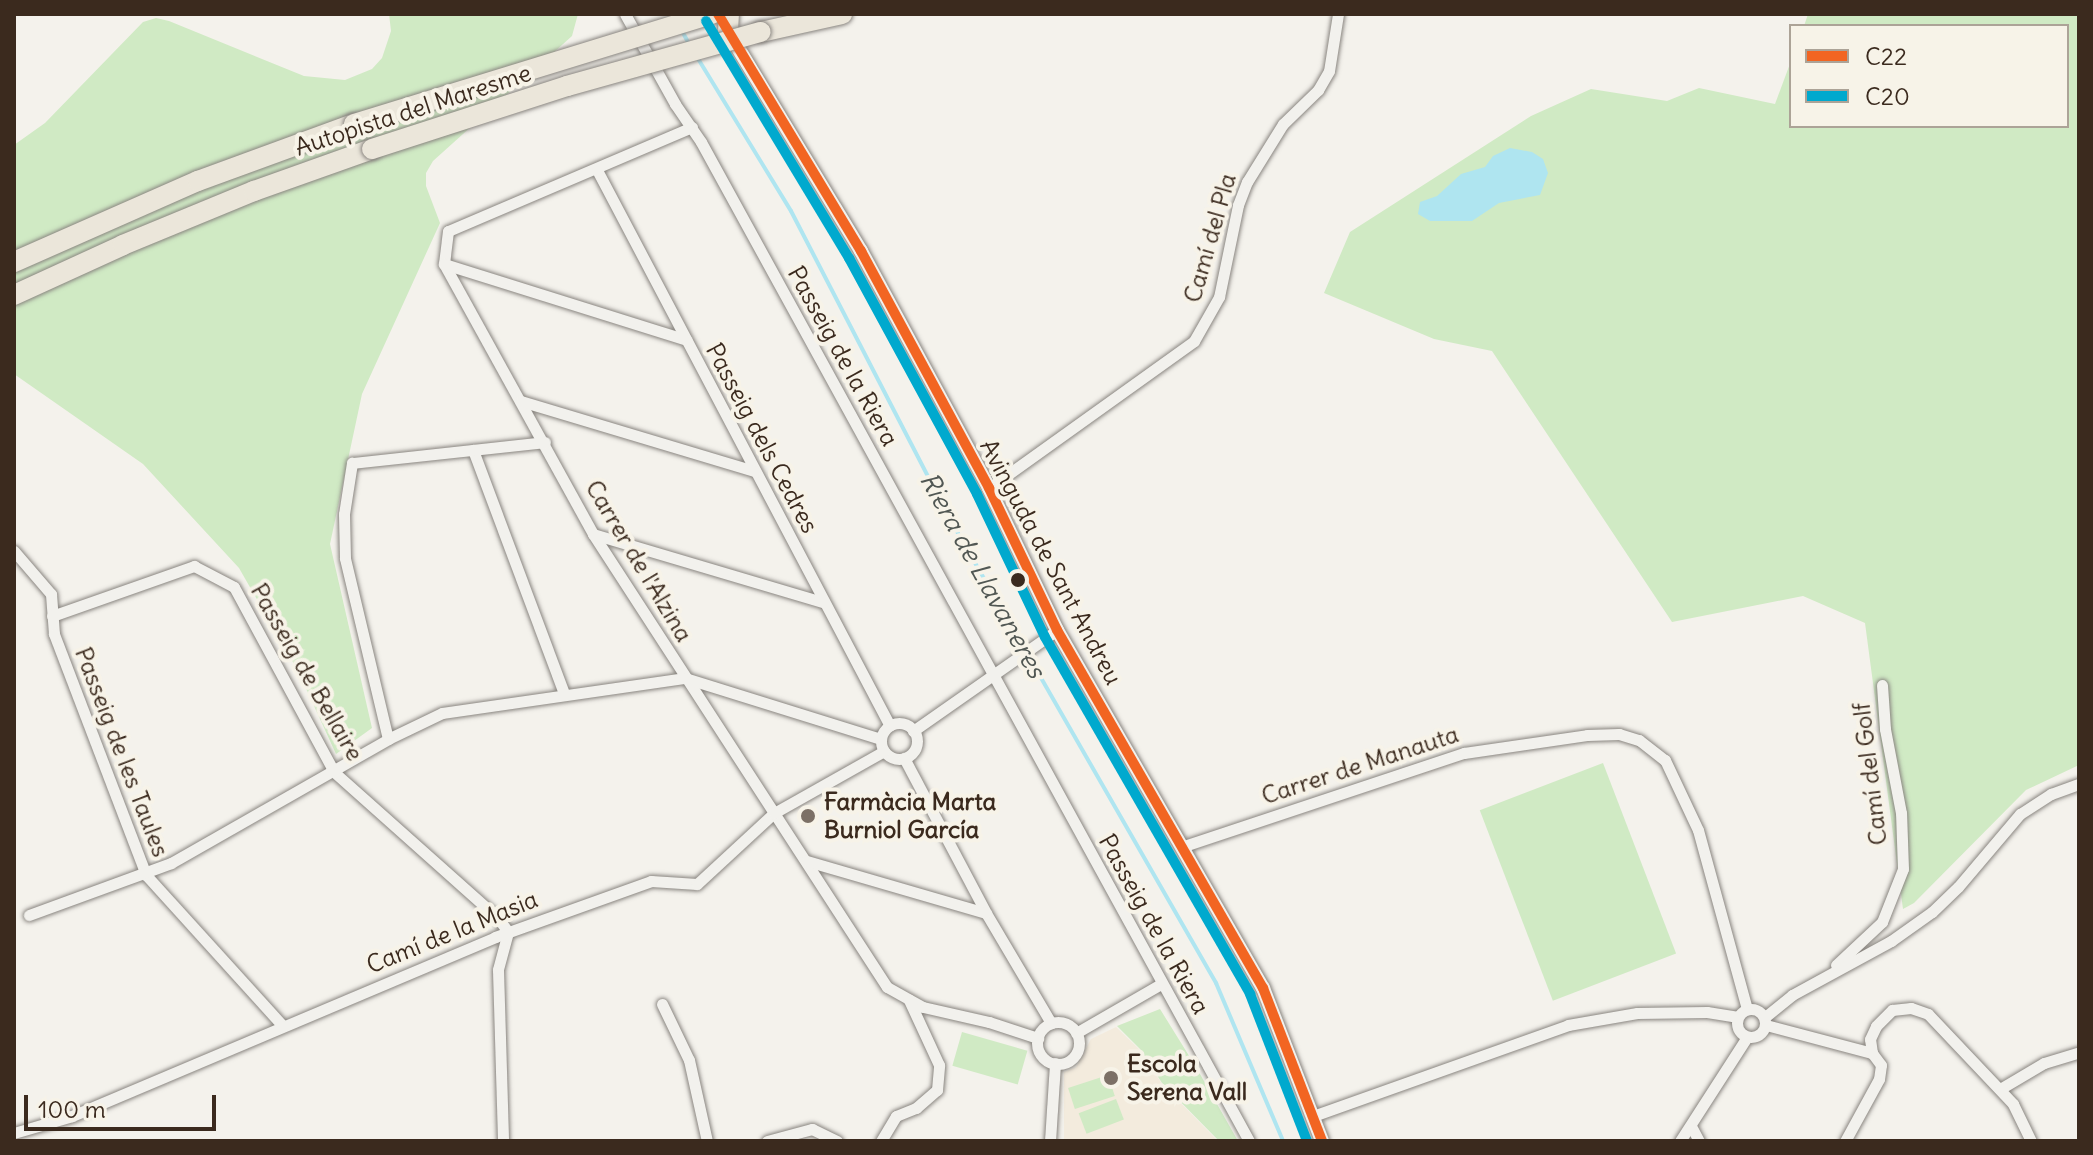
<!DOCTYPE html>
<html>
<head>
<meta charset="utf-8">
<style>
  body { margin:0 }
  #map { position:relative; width:2093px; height:1155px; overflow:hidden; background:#f4f2ec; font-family:Delius,sans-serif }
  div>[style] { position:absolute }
  .built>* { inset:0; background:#f3ebdd }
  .green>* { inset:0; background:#d0eac4; transform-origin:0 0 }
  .water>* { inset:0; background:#afe5f0 }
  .stream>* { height:4px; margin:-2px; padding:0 2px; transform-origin:2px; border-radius:2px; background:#afe5f0 }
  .roads { filter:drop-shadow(0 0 2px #898580) drop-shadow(0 0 2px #898580) }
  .minor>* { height:11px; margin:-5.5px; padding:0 5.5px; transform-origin:5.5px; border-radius:5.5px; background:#f2f1ed }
  .minor>.ring { margin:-5.5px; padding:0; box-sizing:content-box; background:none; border:11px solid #f2f1ed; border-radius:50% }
  .tertiary>* { height:14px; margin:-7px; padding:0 7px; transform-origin:7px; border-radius:7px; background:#f2f1ed }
  .motorway>* { height:20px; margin:-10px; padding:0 10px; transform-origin:10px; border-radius:10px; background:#ebe6da }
  .bridges { filter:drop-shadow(0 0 2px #898580) drop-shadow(0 0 2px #898580) }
  .motorway-bridge>* { height:20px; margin:-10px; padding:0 10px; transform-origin:10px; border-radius:10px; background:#ebe6da }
  .bus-1>* { height:10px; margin:-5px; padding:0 5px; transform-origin:5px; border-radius:5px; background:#f26522 }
  .bus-2>* { height:10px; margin:-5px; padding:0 5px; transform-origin:5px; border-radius:5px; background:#00a9ce }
  .dots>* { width:22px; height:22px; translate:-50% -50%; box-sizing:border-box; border:4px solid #f7f3e8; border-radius:50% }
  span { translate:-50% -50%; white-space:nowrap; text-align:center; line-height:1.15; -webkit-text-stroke:8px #f7f3e8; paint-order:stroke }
  .street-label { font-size:24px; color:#3b2a1e }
  .poi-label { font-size:24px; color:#3b2a1e; font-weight:700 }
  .left { translate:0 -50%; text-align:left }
  .water-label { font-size:26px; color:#515753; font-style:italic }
  .frame { position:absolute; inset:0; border:16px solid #3b2a1e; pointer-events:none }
  .legend { position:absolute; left:1789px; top:24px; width:280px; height:104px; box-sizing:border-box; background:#f7f3e8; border:2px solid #aca397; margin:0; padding:10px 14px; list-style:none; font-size:24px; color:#3b2a1e }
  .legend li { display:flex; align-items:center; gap:16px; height:40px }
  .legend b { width:40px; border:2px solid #aca397 }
  .scale { position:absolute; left:24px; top:1095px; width:192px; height:36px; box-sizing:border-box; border:4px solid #3b2a1e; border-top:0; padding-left:10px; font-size:24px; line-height:28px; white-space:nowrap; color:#3b2a1e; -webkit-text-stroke:6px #f7f3e8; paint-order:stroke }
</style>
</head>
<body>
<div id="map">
  <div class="built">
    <i style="clip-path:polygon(1116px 1027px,1140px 1050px,1162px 1084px,1218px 1141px,1064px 1141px,1064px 1072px,1076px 1067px,1091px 1039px)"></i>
  </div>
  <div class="green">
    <i style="clip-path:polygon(389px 14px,578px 14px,572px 36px,433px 161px,426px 173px,426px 186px,440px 223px,362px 394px,330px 544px,372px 728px,336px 754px,298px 671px,239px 568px,143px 464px,14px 374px,14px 145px,45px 123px,143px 22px,156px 18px,169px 21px,304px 76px,345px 80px,372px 69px,382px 58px,391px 31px)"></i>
    <i style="clip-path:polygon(1808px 14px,2079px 14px,2079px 765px,2026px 790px,1914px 903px,1903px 909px,1865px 623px,1803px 596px,1672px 622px,1492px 351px,1434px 339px,1324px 293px,1350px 232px,1531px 116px,1591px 89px,1667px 101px,1699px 88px,1775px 104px,1791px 61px,1791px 126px,2067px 126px,2067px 26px,1804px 26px)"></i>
    <i style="left:1603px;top:763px;width:204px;height:132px;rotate:69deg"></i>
    <i style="clip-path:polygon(1160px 1009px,1196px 1067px,1238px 1141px,1219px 1141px,1162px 1083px,1140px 1049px,1117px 1026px)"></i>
    <i style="left:962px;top:1032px;width:68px;height:35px;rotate:16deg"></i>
    <i style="left:1108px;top:1075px;width:22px;height:42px;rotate:72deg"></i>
    <i style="left:1116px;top:1099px;width:22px;height:40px;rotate:69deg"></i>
  </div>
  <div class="water">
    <i style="clip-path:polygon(1510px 148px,1532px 152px,1543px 159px,1548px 173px,1540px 195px,1499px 203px,1472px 221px,1430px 221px,1418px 214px,1420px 202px,1437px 196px,1461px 174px,1485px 167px,1493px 156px)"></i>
  </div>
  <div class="stream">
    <i style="left:681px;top:29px;width:19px;rotate:62deg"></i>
    <i style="left:697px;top:57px;width:180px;rotate:58.6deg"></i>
    <i style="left:791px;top:211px;width:349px;rotate:62.7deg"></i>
    <i style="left:951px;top:521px;width:533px;rotate:60.16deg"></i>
    <i style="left:1216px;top:983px;width:172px;rotate:67deg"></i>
  </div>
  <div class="roads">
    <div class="minor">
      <i style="left:625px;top:14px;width:103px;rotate:60.9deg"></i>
      <i style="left:675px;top:104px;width:46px;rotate:55.6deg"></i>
      <i style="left:701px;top:142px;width:1139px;rotate:61.25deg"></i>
      <i style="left:692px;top:127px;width:265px;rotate:156.9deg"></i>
      <i style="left:448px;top:231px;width:33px;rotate:97deg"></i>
      <i style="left:444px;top:264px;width:308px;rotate:61.1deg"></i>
      <i style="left:593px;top:534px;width:540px;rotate:57.02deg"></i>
      <i style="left:887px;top:987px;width:41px;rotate:29.1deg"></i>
      <i style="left:923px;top:1007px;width:68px;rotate:12.8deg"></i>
      <i style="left:989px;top:1022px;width:52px;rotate:18.1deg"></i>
      <i style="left:597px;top:170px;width:628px;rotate:62.21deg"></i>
      <i style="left:444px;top:264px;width:254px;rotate:17.4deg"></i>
      <i style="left:521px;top:401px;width:244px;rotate:16.7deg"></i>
      <i style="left:473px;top:450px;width:259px;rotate:69.5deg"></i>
      <i style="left:989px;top:488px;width:252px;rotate:-35.6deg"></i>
      <i style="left:1194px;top:341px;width:51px;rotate:-60.4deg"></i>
      <i style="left:1219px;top:297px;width:94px;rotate:-78.3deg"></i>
      <i style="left:1238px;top:205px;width:25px;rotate:-69deg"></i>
      <i style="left:1247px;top:182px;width:68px;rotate:-58.2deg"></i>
      <i style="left:1283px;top:124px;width:49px;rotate:-44.2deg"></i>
      <i style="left:1318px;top:90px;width:22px;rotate:-60deg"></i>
      <i style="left:1329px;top:71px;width:58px;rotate:-81deg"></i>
      <i style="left:593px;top:534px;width:240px;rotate:16.5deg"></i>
      <i style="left:14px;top:551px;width:57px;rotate:49.3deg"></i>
      <i style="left:51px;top:594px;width:40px;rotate:85.7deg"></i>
      <i style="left:54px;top:634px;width:258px;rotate:69.1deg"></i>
      <i style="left:146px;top:875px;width:202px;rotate:47.8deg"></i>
      <i style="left:52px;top:616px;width:151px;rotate:-19.4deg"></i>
      <i style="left:194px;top:566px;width:45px;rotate:27.7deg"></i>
      <i style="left:234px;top:587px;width:210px;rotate:61.6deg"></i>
      <i style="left:334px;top:772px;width:220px;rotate:41.7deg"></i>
      <i style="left:498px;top:918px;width:17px;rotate:54deg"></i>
      <i style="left:508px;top:932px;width:39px;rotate:105deg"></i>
      <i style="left:498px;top:970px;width:171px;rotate:88.3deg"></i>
      <i class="ring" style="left:881px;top:723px;width:25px;height:25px"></i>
      <i style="left:913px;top:731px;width:176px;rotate:-35deg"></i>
      <i style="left:388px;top:739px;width:186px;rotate:-103.4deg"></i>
      <i style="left:345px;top:558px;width:44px;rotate:-91.3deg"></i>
      <i style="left:344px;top:514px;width:52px;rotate:-81.1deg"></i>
      <i style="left:352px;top:463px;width:194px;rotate:-6.2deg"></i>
      <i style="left:904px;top:758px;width:175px;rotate:62.1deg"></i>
      <i style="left:986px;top:913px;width:128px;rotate:59.4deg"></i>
      <i style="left:1184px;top:846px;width:295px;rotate:-18.4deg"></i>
      <i style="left:1464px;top:753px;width:124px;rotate:-8.3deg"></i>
      <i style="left:1587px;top:735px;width:32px;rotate:-2deg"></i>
      <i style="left:1619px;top:734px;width:21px;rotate:17deg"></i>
      <i style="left:1639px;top:740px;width:33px;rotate:38deg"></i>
      <i style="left:1665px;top:760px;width:77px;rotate:64.8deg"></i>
      <i style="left:1698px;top:830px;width:186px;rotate:74.7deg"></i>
      <i style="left:807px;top:861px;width:186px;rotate:16.2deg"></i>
      <i style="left:29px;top:915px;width:151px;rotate:-20.1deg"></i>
      <i style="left:171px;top:863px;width:250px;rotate:-29.7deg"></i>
      <i style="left:388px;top:739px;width:60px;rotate:-25.7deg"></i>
      <i style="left:442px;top:713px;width:246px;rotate:-8.2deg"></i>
      <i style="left:685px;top:678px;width:205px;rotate:17.3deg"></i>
      <i style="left:1836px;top:965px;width:63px;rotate:-43.1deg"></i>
      <i style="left:1882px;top:922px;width:57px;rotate:-68.4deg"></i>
      <i style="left:1903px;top:869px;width:56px;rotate:-92deg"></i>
      <i style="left:1901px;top:813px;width:86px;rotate:-100.8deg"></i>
      <i style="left:1885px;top:729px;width:44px;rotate:-93.9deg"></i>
      <i style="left:662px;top:1004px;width:62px;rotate:64.3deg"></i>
      <i style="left:689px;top:1060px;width:83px;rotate:77.5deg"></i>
      <i class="ring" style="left:1737px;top:1009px;width:17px;height:17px"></i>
      <i style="left:1765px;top:1017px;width:35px;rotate:-39deg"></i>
      <i style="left:1792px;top:995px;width:113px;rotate:-28.6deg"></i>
      <i style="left:1891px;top:941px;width:50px;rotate:-35.3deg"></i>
      <i style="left:1932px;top:912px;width:36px;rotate:-44deg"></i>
      <i style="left:1958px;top:887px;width:96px;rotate:-49.7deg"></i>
      <i style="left:2020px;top:814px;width:37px;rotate:-33deg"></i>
      <i style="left:2051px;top:794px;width:30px;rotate:-20deg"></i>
      <i class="ring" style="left:1037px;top:1022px;width:31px;height:31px"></i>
      <i style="left:1766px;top:1025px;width:110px;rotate:14.8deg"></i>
      <i style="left:1872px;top:1053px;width:15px;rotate:53deg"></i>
      <i style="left:1881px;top:1065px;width:14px;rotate:98deg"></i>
      <i style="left:1879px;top:1079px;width:71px;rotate:118.7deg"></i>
      <i style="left:1076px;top:1033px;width:98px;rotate:-30deg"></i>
      <i style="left:1872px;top:1053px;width:14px;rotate:-98deg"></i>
      <i style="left:1870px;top:1039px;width:14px;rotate:-65deg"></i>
      <i style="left:1876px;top:1026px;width:23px;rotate:-45deg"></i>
      <i style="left:1892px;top:1010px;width:19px;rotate:-6deg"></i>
      <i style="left:1911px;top:1008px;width:18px;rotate:19deg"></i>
      <i style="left:1928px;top:1014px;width:124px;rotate:46.6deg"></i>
      <i style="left:2013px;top:1104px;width:41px;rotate:64.1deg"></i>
      <i style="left:2000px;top:1089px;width:51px;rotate:-30.6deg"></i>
      <i style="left:2044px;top:1063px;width:37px;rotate:-17deg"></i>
      <i style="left:1313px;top:1116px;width:271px;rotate:-19.6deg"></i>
      <i style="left:1568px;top:1025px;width:70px;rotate:-9.9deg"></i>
      <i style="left:1637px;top:1013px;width:70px;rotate:-0.8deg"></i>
      <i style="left:1707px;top:1012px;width:30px;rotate:9deg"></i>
      <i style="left:1691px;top:1126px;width:17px;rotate:62deg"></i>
      <i style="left:14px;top:1133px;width:60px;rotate:-16.3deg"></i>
      <i style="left:72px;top:1116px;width:459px;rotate:-22.9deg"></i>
      <i style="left:495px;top:937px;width:166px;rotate:-19.7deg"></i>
      <i style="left:651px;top:881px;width:46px;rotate:3.7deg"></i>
      <i style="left:697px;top:884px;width:105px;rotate:-42.7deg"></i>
      <i style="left:774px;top:813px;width:126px;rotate:-29.4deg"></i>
      <i style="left:767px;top:1141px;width:47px;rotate:-14.9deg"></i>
      <i style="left:812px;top:1129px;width:28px;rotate:26deg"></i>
      <i style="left:881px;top:1141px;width:29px;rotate:-59deg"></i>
      <i style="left:896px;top:1116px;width:22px;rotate:-22deg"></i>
      <i style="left:916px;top:1108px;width:28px;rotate:-41deg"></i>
      <i style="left:937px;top:1090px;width:25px;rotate:-85deg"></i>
      <i style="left:939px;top:1065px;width:72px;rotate:-114.8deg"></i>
      <i style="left:1050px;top:1141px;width:78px;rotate:-86.3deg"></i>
      <i style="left:1680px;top:1141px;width:124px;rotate:-57.2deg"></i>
    </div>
    <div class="tertiary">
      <i style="left:729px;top:33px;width:255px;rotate:58.8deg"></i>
      <i style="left:861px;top:251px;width:269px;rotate:61.6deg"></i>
      <i style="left:989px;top:488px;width:157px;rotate:64.4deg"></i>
      <i style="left:1057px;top:630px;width:413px;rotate:60.1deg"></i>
      <i style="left:1263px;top:988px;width:164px;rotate:68.9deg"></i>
    </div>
    <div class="motorway">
      <i style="left:728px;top:32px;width:18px;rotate:-87deg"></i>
      <i style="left:761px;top:32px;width:83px;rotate:-12.5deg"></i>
      <i style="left:14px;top:262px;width:201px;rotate:-23.8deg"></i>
      <i style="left:198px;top:181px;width:166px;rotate:-20.1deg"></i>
      <i style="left:14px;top:295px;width:120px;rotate:-24.6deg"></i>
      <i style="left:123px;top:245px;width:142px;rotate:-22.4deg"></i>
      <i style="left:254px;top:191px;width:125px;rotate:-19.6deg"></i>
    </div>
  </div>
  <div class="bridges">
    <div class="motorway-bridge">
      <i style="left:354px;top:124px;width:374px;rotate:-17.1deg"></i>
      <i style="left:372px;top:149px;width:205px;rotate:-17.9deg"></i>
      <i style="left:567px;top:86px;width:201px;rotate:-15.6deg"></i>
    </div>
  </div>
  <div class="bus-1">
    <i style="left:718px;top:14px;width:277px;rotate:58.9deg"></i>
    <i style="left:861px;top:251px;width:269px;rotate:61.6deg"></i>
    <i style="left:989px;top:488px;width:157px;rotate:64.4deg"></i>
    <i style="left:1057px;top:630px;width:413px;rotate:60.1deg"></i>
    <i style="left:1263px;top:988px;width:164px;rotate:68.9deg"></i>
  </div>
  <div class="bus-2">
    <i style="left:706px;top:21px;width:277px;rotate:58.9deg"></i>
    <i style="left:849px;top:258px;width:268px;rotate:61.5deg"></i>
    <i style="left:977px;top:494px;width:158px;rotate:64.6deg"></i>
    <i style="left:1045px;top:637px;width:412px;rotate:60.1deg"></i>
    <i style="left:1250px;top:994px;width:158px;rotate:68.8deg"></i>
  </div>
  <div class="dots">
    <i style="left:1018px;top:580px;background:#3b2a1e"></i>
    <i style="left:808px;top:816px;background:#7c7066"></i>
    <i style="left:1111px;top:1078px;background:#7c7066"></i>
  </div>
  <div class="street-label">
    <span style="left:413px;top:110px;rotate:-18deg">Autopista del Maresme</span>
    <span style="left:1210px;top:238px;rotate:-74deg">Camí del Pla</span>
    <span style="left:843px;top:356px;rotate:61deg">Passeig de la Riera</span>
    <span style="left:762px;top:438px;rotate:62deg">Passeig dels Cedres</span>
    <span style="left:639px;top:561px;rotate:59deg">Carrer de l'Alzina</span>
    <span style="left:1051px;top:562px;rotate:62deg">Avinguda de Sant Andreu</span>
    <span style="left:307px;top:672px;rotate:60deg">Passeig de Bellaire</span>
    <span style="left:122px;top:752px;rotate:69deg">Passeig de les Taules</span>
    <span style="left:1360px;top:765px;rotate:-18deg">Carrer de Manauta</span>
    <span style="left:1870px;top:774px;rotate:-97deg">Camí del Golf</span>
    <span style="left:1154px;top:924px;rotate:61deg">Passeig de la Riera</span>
    <span style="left:452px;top:932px;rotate:-22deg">Camí de la Masia</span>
  </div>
  <div class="poi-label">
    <span class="left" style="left:824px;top:816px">Farmàcia Marta<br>Burniol García</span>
    <span class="left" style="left:1127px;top:1078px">Escola<br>Serena Vall</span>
  </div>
  <div class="water-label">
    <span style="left:983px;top:575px;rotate:61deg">Riera de Llavaneres</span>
  </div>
  <div class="frame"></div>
  <ul class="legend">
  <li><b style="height:10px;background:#f26522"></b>C22</li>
  <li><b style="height:10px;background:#00a9ce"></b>C20</li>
  </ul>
  <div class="scale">100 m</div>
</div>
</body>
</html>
